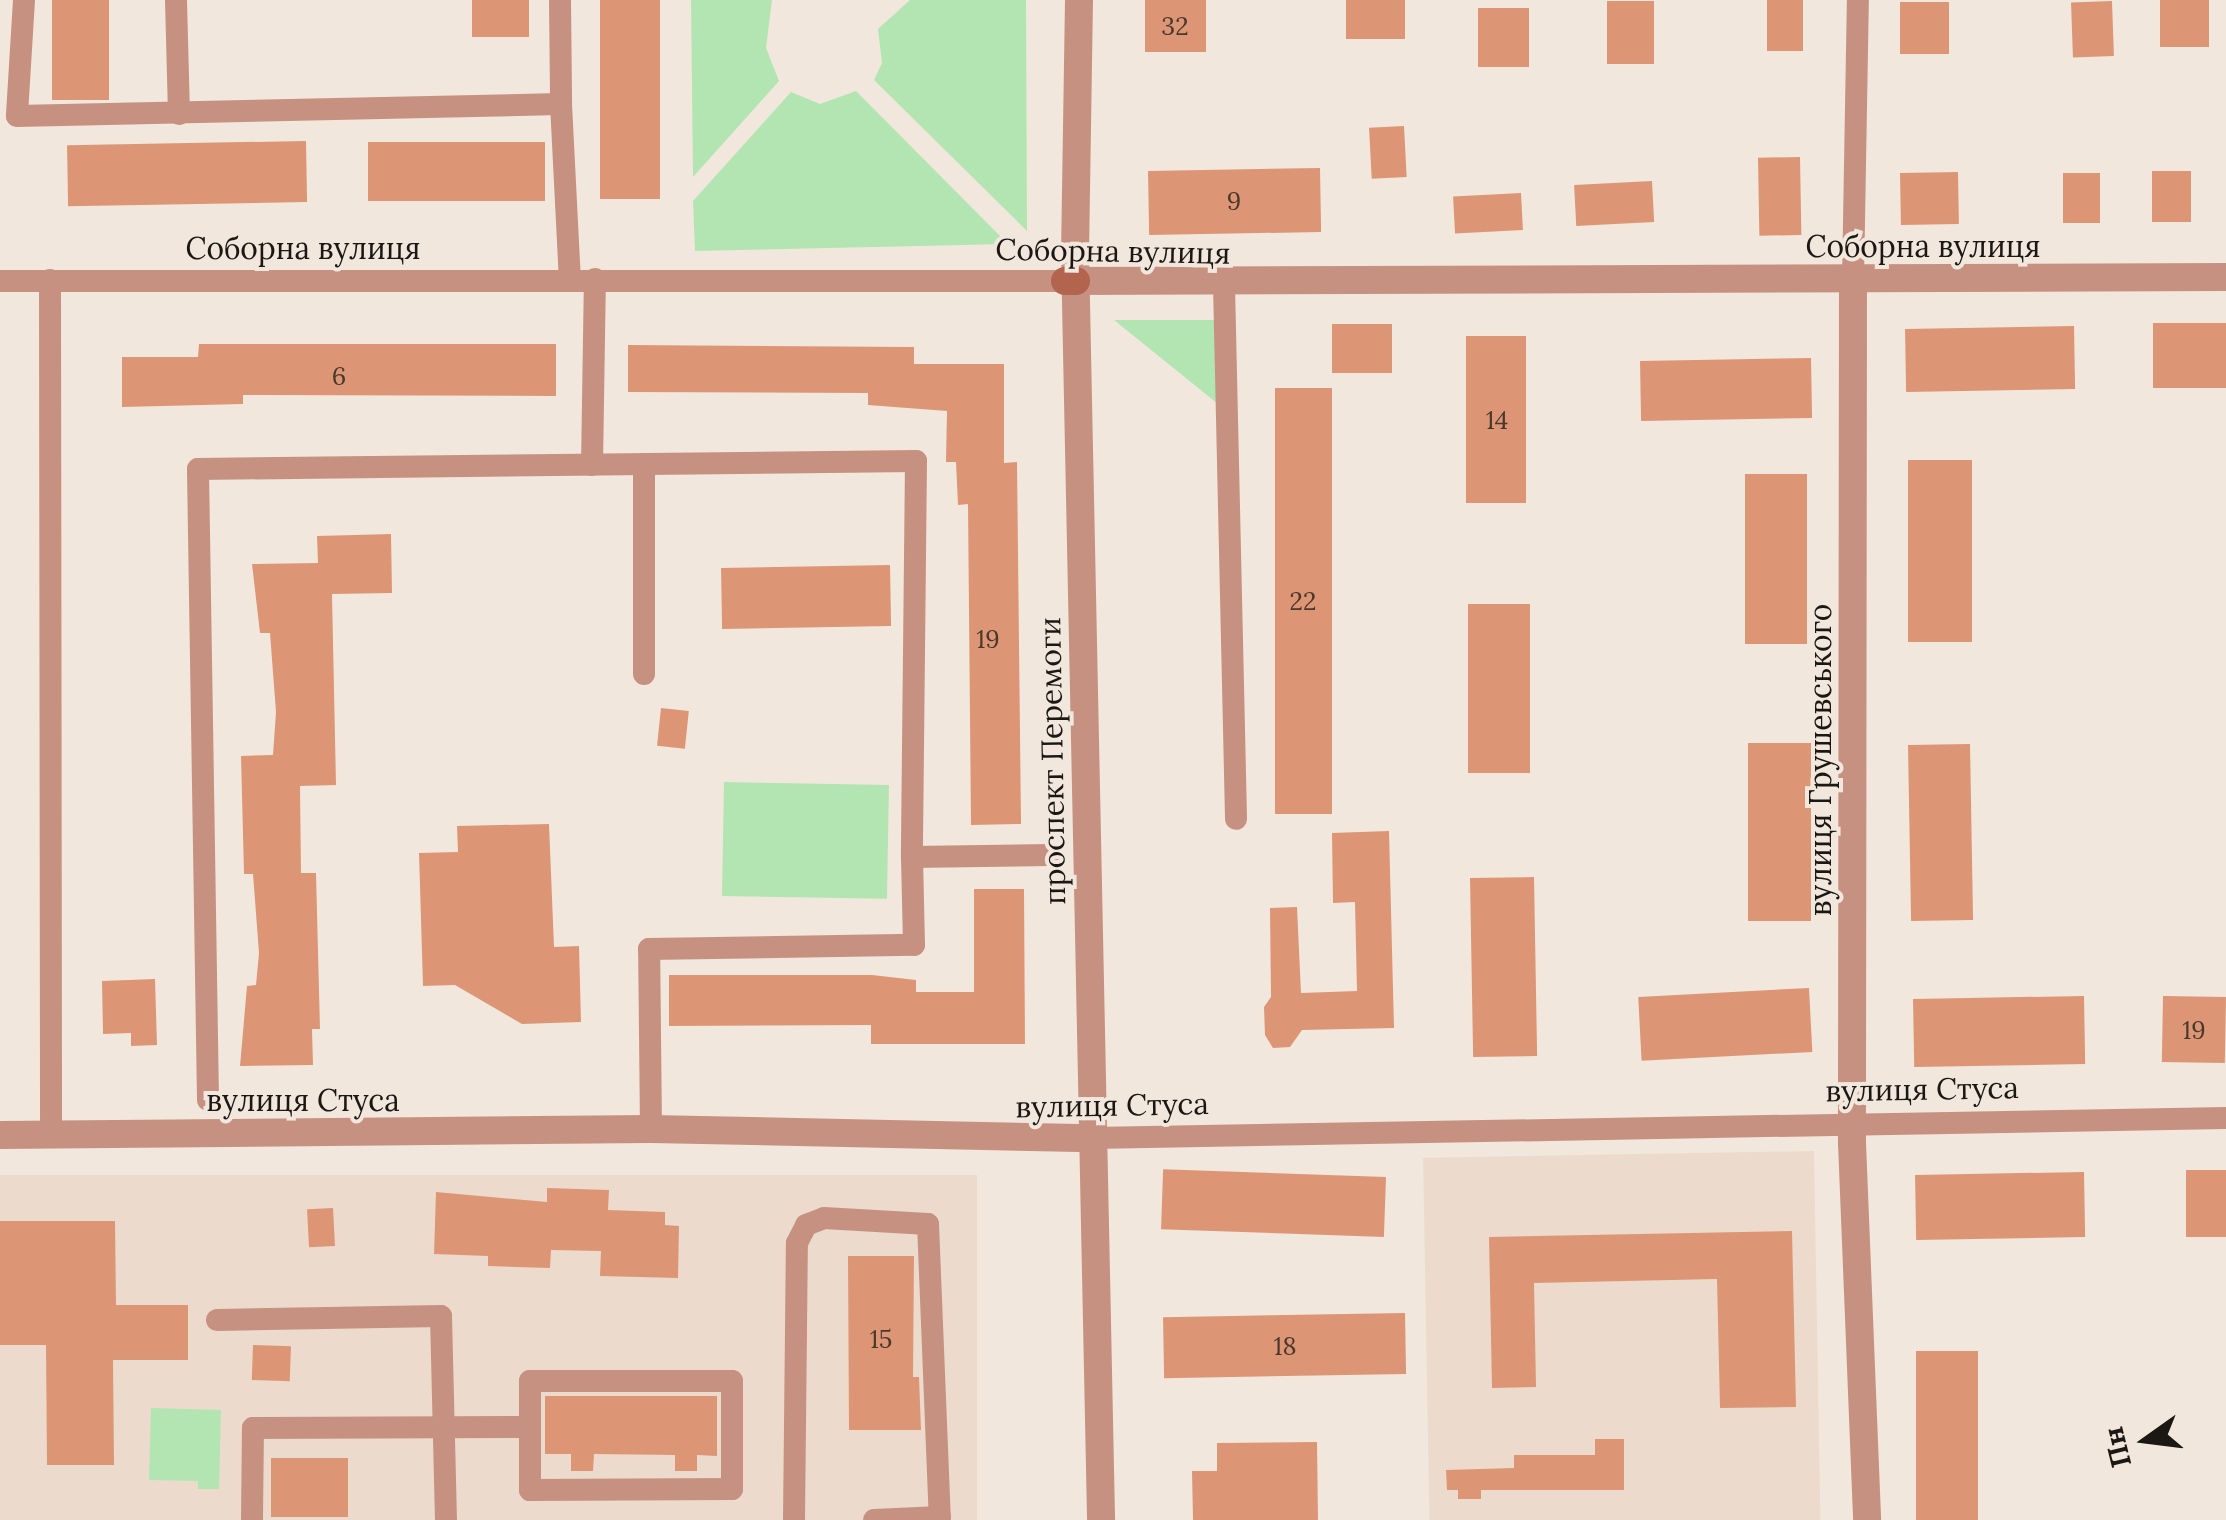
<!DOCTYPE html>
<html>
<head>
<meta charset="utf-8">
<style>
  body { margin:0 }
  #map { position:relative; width:2226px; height:1520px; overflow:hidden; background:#f2e7dd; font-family:Lora,serif }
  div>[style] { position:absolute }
  .built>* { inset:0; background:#ecdbcc; transform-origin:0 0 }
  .green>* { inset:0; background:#b3e5b2; transform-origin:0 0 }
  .building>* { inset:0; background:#dc9676; transform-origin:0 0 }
  .minor>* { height:22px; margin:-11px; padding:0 11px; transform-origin:11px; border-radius:11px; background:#c79182 }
  .tertiary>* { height:28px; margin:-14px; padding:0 14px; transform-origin:14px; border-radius:14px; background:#c79182 }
  .secondary>* { height:28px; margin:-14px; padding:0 14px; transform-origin:14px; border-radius:14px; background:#b2644f }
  span { translate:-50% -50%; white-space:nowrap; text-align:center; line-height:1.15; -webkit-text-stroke:8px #f2e7dd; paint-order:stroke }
  .number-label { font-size:25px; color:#4b382c }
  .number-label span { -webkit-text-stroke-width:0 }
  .street-label { font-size:30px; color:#1b1814 }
  .north { position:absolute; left:2096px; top:1390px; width:100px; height:100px; -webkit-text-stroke:8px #f2e7dd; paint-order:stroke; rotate:256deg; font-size:28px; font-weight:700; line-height:40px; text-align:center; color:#1b1814 }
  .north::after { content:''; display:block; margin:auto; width:35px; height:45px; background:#1b1814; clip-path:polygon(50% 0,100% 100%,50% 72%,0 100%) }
</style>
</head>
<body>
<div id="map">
  <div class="built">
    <i style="left:1814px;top:1151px;width:369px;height:391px;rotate:89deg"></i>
    <i style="left:977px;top:1175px;width:345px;height:977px;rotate:90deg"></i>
  </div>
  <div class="green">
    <i style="clip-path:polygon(691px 0,772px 0,766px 48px,779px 81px,693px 177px)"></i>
    <i style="clip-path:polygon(910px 0,1026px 0,1027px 231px,874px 80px,882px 63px,878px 29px)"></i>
    <i style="clip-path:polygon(856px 91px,1008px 244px,695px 251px,693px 201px,791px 92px,820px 104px)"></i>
    <i style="clip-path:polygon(1114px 320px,1222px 320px,1223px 408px)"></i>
    <i style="left:724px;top:782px;width:165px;height:114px;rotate:1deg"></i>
    <i style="clip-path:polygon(151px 1408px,221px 1410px,219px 1489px,198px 1489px,198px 1481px,149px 1480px)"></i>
  </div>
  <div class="building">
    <i style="left:52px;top:0;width:57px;height:100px"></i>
    <i style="left:472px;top:0;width:57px;height:37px"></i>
    <i style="left:600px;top:0;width:60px;height:199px"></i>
    <i style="left:1145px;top:0;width:61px;height:52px"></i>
    <i style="left:1346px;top:0;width:59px;height:39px"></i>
    <i style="left:1767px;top:0;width:36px;height:51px"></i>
    <i style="left:2160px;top:0;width:49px;height:47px"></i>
    <i style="left:1607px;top:1px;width:47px;height:63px"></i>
    <i style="left:2112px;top:1px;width:55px;height:41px;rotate:88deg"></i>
    <i style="left:1900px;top:2px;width:49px;height:52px"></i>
    <i style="left:1478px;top:8px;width:51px;height:59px"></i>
    <i style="left:1404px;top:126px;width:51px;height:35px;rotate:87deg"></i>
    <i style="left:306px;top:141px;width:61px;height:239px;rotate:89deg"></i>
    <i style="left:545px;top:142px;width:59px;height:177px;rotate:90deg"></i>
    <i style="left:1800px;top:157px;width:78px;height:42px;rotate:89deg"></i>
    <i style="left:1320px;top:168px;width:64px;height:172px;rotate:89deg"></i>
    <i style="left:2152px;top:171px;width:39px;height:51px"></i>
    <i style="left:1958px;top:172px;width:52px;height:58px;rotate:89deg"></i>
    <i style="left:2063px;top:173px;width:37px;height:50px"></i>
    <i style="left:1652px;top:181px;width:41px;height:78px;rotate:87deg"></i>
    <i style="left:1521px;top:193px;width:37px;height:68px;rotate:87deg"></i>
    <i style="left:2226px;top:323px;width:65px;height:73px;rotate:90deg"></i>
    <i style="left:1332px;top:324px;width:60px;height:49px"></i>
    <i style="left:2074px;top:326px;width:63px;height:169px;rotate:89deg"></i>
    <i style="left:1466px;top:336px;width:60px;height:167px"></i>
    <i style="clip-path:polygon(199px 344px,556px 344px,556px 396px,243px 395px,243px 404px,122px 407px,122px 357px,198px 357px)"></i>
    <i style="clip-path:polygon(628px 345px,914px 347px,914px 364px,1004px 364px,1004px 463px,1017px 462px,1021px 824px,971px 825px,968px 504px,958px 505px,956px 462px,946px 462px,947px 411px,868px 405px,868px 393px,628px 392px)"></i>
    <i style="left:1811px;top:358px;width:60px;height:171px;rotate:89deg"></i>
    <i style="left:1275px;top:388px;width:57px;height:426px"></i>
    <i style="left:1908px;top:460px;width:64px;height:182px"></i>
    <i style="left:1745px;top:474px;width:62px;height:170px"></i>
    <i style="clip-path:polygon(391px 534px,392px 593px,332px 594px,336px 785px,300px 786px,301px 873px,316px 873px,320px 1029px,312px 1029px,313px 1065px,240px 1066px,247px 986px,256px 985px,259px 953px,253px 874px,244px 874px,241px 756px,273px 755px,276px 712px,270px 633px,260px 633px,252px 564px,318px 563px,317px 536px)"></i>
    <i style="left:890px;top:565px;width:61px;height:169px;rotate:89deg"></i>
    <i style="left:1468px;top:604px;width:62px;height:169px"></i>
    <i style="left:661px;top:708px;width:28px;height:38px;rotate:6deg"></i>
    <i style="left:1748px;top:743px;width:63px;height:178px"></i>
    <i style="left:1970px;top:744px;width:176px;height:62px;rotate:89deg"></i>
    <i style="clip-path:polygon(549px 824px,554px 947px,579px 946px,581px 1022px,522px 1024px,455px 985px,423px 986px,419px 853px,458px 852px,457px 826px)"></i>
    <i style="clip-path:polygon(1389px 831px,1394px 1028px,1302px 1030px,1290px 1047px,1273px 1048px,1265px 1035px,1264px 1007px,1271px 997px,1270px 908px,1297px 907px,1301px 993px,1357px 991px,1355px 902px,1333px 903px,1332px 833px)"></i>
    <i style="left:1534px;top:877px;width:179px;height:64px;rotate:89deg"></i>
    <i style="clip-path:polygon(974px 889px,1024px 889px,1025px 1044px,871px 1044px,871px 1025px,669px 1026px,669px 975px,872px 975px,916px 980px,916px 992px,974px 992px)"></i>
    <i style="clip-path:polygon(155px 979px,157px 1045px,131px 1046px,131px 1033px,103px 1034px,102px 981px)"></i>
    <i style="left:1809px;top:988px;width:64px;height:171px;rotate:87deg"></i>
    <i style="left:2084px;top:996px;width:68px;height:171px;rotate:89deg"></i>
    <i style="left:2163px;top:996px;width:63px;height:66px;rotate:1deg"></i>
    <i style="left:2226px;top:1170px;width:67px;height:40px;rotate:90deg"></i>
    <i style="left:2084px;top:1172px;width:65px;height:169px;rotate:89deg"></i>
    <i style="left:1386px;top:1177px;width:60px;height:223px;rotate:92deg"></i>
    <i style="clip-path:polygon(547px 1188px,609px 1190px,608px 1210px,665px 1212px,665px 1225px,679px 1226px,678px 1278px,600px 1276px,601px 1251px,551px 1250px,550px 1268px,488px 1266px,488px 1256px,434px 1254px,436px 1192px,547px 1202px)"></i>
    <i style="left:333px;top:1208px;width:38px;height:26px;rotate:87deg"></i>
    <i style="clip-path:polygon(0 1221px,115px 1221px,116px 1305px,188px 1305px,188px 1360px,113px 1360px,114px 1465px,47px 1465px,46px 1345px,0 1345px)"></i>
    <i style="clip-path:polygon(1792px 1231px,1796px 1407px,1720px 1408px,1717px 1279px,1534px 1283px,1536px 1387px,1492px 1388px,1489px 1237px)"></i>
    <i style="clip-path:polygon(848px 1256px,914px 1256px,913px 1377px,919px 1377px,921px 1430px,849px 1430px)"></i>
    <i style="left:1405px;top:1313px;width:61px;height:242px;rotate:89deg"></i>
    <i style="left:253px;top:1345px;width:38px;height:35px;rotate:2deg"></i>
    <i style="left:1916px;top:1351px;width:62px;height:169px"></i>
    <i style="clip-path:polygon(545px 1396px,717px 1396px,717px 1456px,697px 1455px,697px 1471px,675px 1471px,675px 1455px,594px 1454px,593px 1471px,571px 1471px,571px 1454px,545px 1454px)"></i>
    <i style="clip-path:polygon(1595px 1439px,1624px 1439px,1624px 1490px,1481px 1490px,1481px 1499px,1458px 1499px,1458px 1490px,1447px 1490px,1446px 1470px,1514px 1468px,1514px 1455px,1595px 1455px)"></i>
    <i style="clip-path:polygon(1317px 1442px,1318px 1520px,1193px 1520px,1192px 1471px,1217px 1471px,1217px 1443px)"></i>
    <i style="left:271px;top:1458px;width:77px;height:59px"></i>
  </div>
  <div class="minor">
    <i style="left:24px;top:0;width:116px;rotate:93.5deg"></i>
    <i style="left:17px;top:116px;width:544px;rotate:-1.26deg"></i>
    <i style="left:561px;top:104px;width:176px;rotate:87.1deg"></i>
    <i style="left:176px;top:0;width:114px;rotate:88.5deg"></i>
    <i style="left:560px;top:0;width:104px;rotate:89.4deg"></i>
    <i style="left:1853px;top:279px;width:279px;rotate:-89deg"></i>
    <i style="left:50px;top:280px;width:854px;rotate:89.93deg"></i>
    <i style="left:0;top:281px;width:1065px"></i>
    <i style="left:1224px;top:285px;width:534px;rotate:88.71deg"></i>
    <i style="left:592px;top:465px;width:186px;rotate:-89.1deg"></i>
    <i style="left:644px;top:674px;width:210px;rotate:-90deg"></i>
    <i style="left:208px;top:1100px;width:631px;rotate:-90.91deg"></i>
    <i style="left:198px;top:469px;width:718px;rotate:-0.64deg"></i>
    <i style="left:916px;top:461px;width:396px;rotate:90.6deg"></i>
    <i style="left:912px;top:857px;width:138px;rotate:-0.8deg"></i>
    <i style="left:651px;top:1129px;width:180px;rotate:-90.6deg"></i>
    <i style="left:649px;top:949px;width:265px;rotate:-0.9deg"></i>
    <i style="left:914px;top:945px;width:88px;rotate:-91.3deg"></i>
    <i style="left:1092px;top:1138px;width:1134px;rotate:-1.01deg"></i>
    <i style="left:217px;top:1320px;width:224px;rotate:-1deg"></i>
    <i style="left:441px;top:1316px;width:204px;rotate:88.6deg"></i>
    <i style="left:530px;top:1381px;width:202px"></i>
    <i style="left:732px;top:1381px;width:108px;rotate:90deg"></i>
    <i style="left:732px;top:1489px;width:202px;rotate:179.7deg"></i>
    <i style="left:530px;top:1490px;width:109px;rotate:-90deg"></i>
    <i style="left:252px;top:1520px;width:92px;rotate:-89.4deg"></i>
    <i style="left:253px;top:1428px;width:277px;rotate:-0.2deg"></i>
    <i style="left:794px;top:1520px;width:277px;rotate:-89.4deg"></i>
    <i style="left:797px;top:1243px;width:20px;rotate:-63deg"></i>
    <i style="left:806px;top:1225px;width:19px;rotate:-21deg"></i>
    <i style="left:824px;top:1218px;width:104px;rotate:3.3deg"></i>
    <i style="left:928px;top:1224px;width:293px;rotate:87.7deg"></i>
    <i style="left:940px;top:1517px;width:66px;rotate:177.4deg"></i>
  </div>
  <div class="tertiary">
    <i style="left:1079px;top:0;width:254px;rotate:90.9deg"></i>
    <i style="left:1075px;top:254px;width:1266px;rotate:88.82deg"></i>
    <i style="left:1853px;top:279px;width:864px;rotate:90.07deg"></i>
    <i style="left:1852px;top:1143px;width:377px;rotate:87.7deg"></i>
    <i style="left:1076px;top:281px;width:1150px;rotate:-0.2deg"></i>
    <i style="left:0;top:1135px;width:651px;rotate:-0.53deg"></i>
    <i style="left:651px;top:1129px;width:441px;rotate:1.2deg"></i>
  </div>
  <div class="secondary">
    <i style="left:1065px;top:281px;width:11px"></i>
  </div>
  <div class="number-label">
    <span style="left:1175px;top:26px">32</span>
    <span style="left:1234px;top:201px">9</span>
    <span style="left:339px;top:376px">6</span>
    <span style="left:1497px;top:420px">14</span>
    <span style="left:1303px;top:601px">22</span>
    <span style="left:988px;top:639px">19</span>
    <span style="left:2194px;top:1030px">19</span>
    <span style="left:881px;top:1339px">15</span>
    <span style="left:1285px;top:1346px">18</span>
  </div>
  <div class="street-label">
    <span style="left:1923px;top:246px">Соборна вулиця</span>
    <span style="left:303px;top:248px">Соборна вулиця</span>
    <span style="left:1113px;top:251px;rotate:1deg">Соборна вулиця</span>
    <span style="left:1820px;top:760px;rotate:-90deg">вулиця Грушевського</span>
    <span style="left:1052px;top:761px;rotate:-91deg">проспект Перемоги</span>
    <span style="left:1922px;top:1089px;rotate:-1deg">вулиця Стуса</span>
    <span style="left:303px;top:1100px">вулиця Стуса</span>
    <span style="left:1112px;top:1105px;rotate:-1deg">вулиця Стуса</span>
  </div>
  <div class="north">Пн</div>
</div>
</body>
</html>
